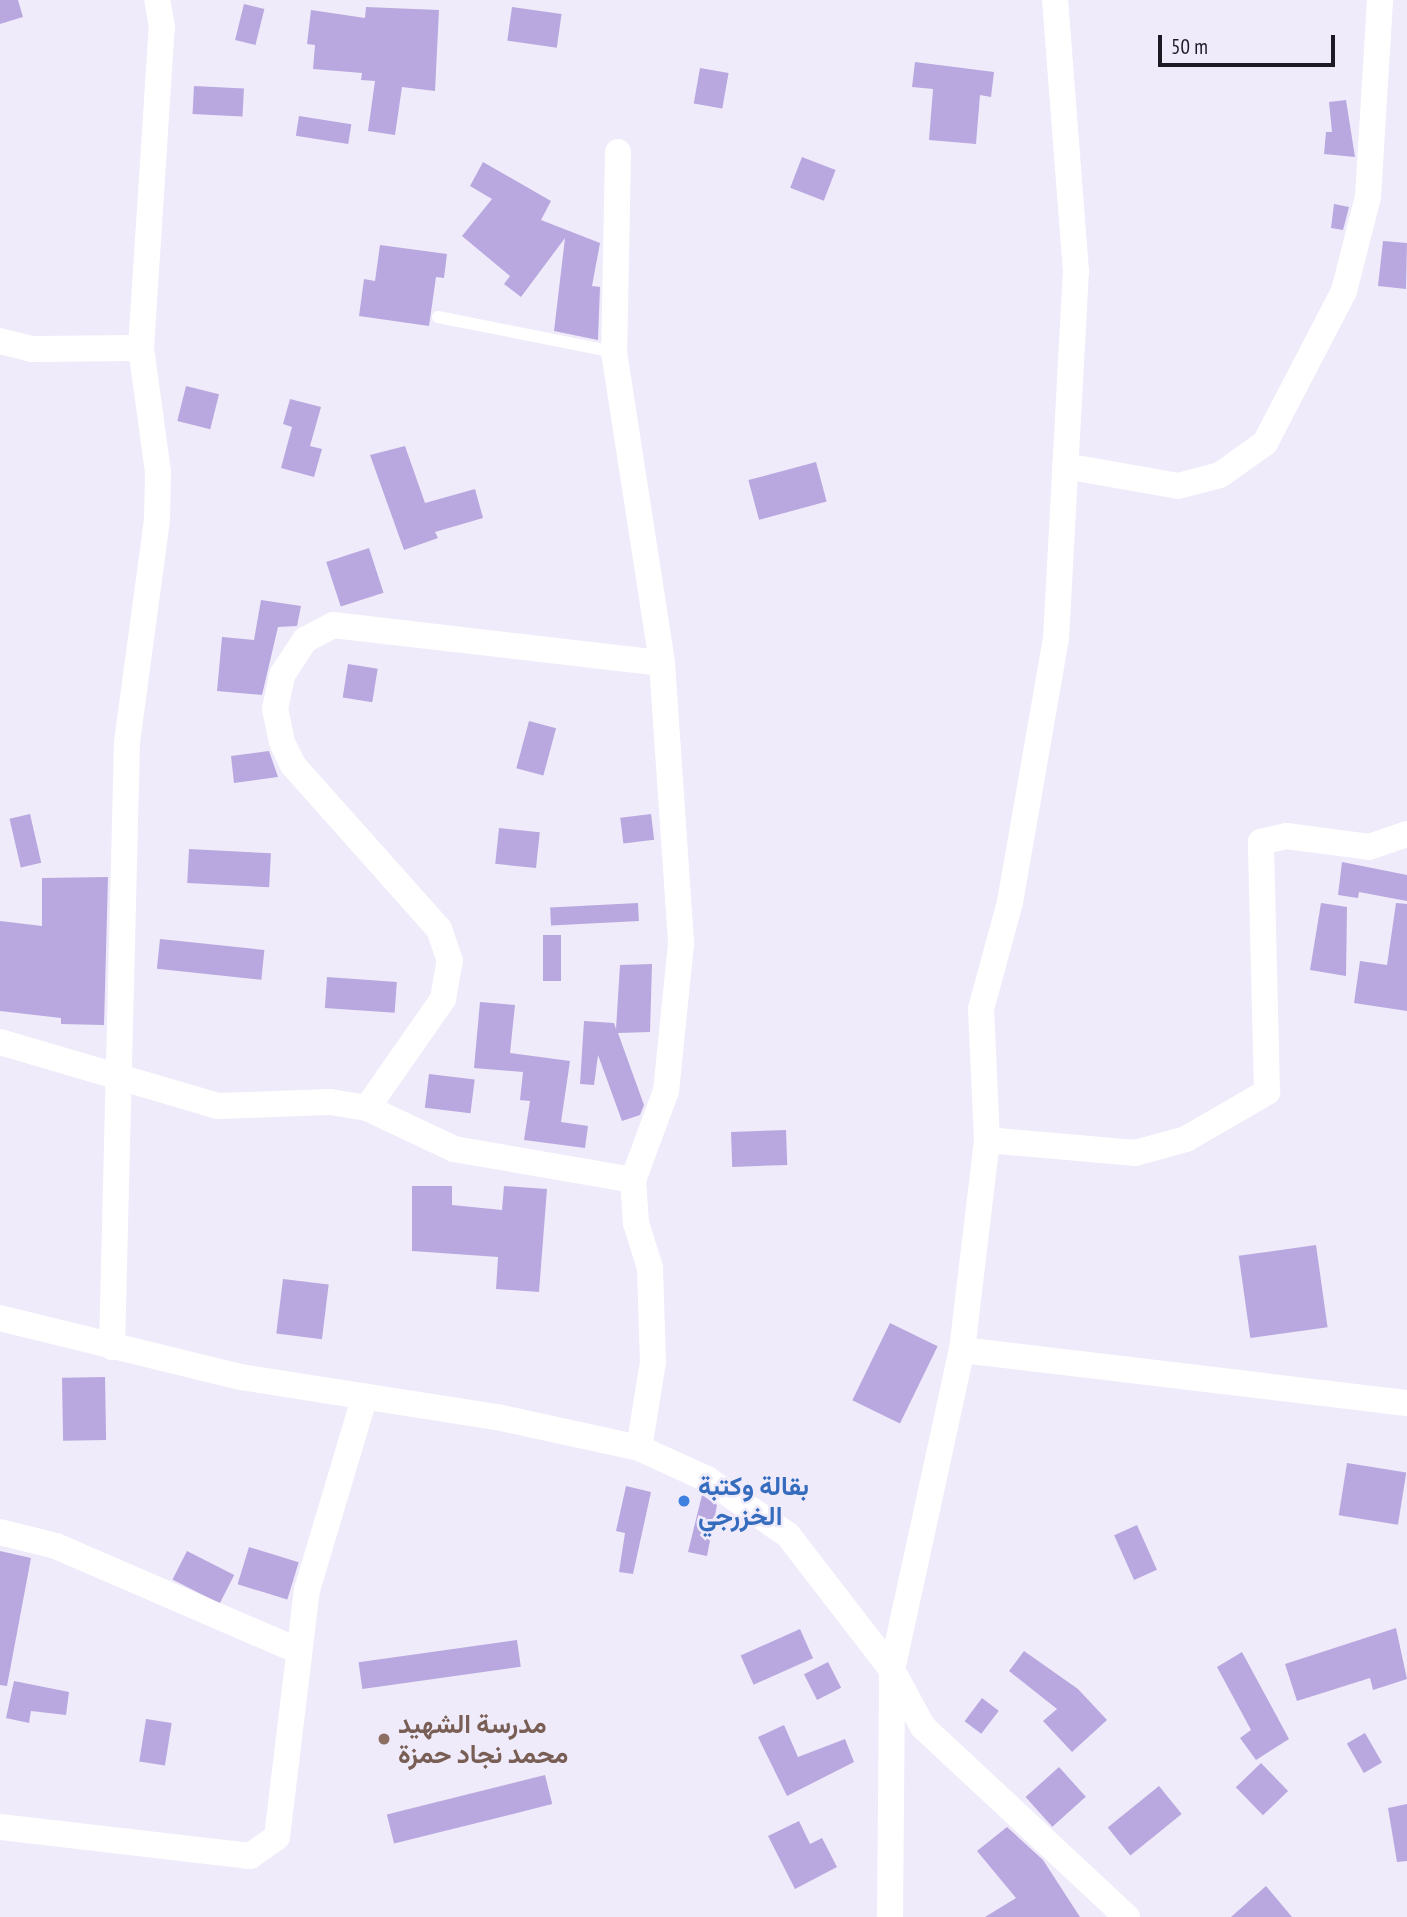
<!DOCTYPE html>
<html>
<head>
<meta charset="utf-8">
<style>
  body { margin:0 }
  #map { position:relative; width:1407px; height:1917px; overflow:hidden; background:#efebfa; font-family:"PT Sans Narrow",Vazirmatn,sans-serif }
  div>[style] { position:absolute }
  .building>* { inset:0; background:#b9a8df; transform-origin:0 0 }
  .service>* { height:12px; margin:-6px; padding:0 6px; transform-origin:6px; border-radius:6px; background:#fff }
  .minor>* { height:26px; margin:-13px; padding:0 13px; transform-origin:13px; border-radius:13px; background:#fff }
  .dots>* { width:19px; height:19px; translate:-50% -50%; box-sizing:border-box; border:4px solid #efebfa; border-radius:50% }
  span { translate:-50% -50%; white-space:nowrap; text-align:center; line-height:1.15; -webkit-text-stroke:5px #efebfa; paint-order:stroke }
  .shop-label { font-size:26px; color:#366cbe; font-weight:700 }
  .left { translate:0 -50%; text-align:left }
  .education-label { font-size:26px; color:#785e54; font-weight:700 }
  .scale { position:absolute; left:1158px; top:35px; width:177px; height:32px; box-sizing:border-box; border:4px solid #1d1925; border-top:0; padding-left:9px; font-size:21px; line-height:24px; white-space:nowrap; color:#1d1925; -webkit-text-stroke:5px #efebfa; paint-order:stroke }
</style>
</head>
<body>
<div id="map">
  <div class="building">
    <i style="clip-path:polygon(0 0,18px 0,23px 17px,0 24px)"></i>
    <i style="left:244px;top:4px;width:21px;height:37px;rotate:14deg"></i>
    <i style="clip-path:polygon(366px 7px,439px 10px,435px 91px,402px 87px,395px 135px,368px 131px,375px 81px,361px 80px,362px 73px,313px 69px,315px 45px,307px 44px,311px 10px,365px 18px)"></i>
    <i style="left:512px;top:7px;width:50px;height:34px;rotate:8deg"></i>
    <i style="clip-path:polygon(915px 62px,994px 72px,991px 97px,980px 95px,976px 144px,929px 140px,933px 89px,912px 87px)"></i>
    <i style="left:700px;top:68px;width:29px;height:36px;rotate:10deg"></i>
    <i style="left:194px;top:86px;width:50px;height:28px;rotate:3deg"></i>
    <i style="clip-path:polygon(1346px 100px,1355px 157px,1324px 154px,1326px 132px,1332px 132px,1329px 102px)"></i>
    <i style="left:299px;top:116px;width:53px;height:20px;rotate:9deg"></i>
    <i style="left:802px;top:157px;width:36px;height:33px;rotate:21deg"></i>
    <i style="clip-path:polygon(483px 162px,551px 201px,541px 220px,600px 243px,592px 286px,600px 287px,598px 340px,554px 331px,565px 238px,521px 297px,504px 284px,510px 276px,462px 236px,492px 199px,470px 186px)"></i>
    <i style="clip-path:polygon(1334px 204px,1349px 207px,1343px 230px,1331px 228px)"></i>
    <i style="clip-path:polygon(1383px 241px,1407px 243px,1406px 289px,1378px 286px)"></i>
    <i style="clip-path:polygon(380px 245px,447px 254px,444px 278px,436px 277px,429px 326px,359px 316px,364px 279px,375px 281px)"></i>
    <i style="left:186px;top:386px;width:34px;height:36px;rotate:14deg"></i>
    <i style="clip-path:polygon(290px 399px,321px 407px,310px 446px,322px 449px,314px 477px,281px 468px,292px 427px,283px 424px)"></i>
    <i style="clip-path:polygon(405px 446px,425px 503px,475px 489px,483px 518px,435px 532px,438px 538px,404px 550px,370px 455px)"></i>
    <i style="left:816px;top:462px;width:41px;height:70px;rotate:75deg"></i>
    <i style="left:369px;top:548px;width:47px;height:45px;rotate:72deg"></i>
    <i style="clip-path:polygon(261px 600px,301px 606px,297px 626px,278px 627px,262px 695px,217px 691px,222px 637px,254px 640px)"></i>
    <i style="left:348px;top:664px;width:30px;height:34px;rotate:9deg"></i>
    <i style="left:529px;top:721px;width:28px;height:49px;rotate:15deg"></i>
    <i style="clip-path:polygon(269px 751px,278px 777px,234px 783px,231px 756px)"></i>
    <i style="left:30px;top:814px;width:50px;height:21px;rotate:77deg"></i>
    <i style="left:651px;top:814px;width:26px;height:31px;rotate:83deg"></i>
    <i style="left:499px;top:828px;width:41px;height:36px;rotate:6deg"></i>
    <i style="left:189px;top:849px;width:82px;height:34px;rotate:3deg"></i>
    <i style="clip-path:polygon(1342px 862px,1407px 875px,1407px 901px,1359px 892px,1358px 898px,1338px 895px)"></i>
    <i style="clip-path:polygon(108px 877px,104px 1025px,61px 1024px,61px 1018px,0 1011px,0 921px,42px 926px,42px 878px)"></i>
    <i style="left:638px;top:903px;width:18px;height:88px;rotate:87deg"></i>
    <i style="clip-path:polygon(1321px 903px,1347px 907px,1346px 976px,1310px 970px)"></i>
    <i style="clip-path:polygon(1396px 903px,1407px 904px,1407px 1011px,1354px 1003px,1360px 961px,1387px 965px)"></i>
    <i style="left:543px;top:935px;width:18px;height:46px"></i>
    <i style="left:160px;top:939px;width:105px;height:30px;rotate:6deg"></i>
    <i style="clip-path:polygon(652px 964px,650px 1032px,618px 1033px,644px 1105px,640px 1115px,622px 1121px,598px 1055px,594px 1085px,580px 1084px,584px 1021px,614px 1023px,616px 1029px,620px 965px)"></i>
    <i style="left:327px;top:977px;width:70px;height:31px;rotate:4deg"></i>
    <i style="clip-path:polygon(480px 1002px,515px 1005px,510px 1053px,570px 1061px,561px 1122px,588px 1126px,585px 1148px,524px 1140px,530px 1101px,520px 1100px,523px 1072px,474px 1068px)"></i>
    <i style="left:429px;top:1074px;width:46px;height:34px;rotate:7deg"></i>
    <i style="left:786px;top:1130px;width:35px;height:55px;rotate:88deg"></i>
    <i style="clip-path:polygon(412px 1186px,452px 1186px,452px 1205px,502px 1210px,504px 1186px,547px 1189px,539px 1292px,496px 1289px,498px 1257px,412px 1251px)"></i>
    <i style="left:1316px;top:1245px;width:83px;height:78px;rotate:82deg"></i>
    <i style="left:283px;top:1279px;width:46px;height:55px;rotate:7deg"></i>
    <i style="left:890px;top:1323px;width:53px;height:86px;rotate:26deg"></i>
    <i style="left:105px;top:1377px;width:63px;height:43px;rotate:89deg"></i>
    <i style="left:1347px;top:1463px;width:60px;height:53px;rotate:9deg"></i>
    <i style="clip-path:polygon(626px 1486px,651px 1492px,633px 1574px,619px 1572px,625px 1533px,616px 1531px)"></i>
    <i style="clip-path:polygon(702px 1495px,717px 1505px,707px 1556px,688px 1552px)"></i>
    <i style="left:1137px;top:1525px;width:49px;height:25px;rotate:66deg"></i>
    <i style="left:249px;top:1547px;width:52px;height:39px;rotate:17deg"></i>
    <i style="clip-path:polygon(0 1551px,31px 1558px,7px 1686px,0 1685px)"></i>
    <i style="left:187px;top:1551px;width:53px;height:32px;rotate:27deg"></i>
    <i style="clip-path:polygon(1396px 1628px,1407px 1679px,1373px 1690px,1370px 1678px,1297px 1701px,1285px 1664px)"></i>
    <i style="left:800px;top:1629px;width:32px;height:65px;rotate:66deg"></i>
    <i style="left:517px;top:1640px;width:27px;height:160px;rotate:82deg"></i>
    <i style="clip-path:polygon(1024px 1651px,1078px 1689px,1107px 1720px,1072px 1752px,1043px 1721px,1057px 1709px,1009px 1671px)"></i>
    <i style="clip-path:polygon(1242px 1652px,1289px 1739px,1256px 1760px,1240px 1738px,1251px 1730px,1217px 1667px)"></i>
    <i style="left:828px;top:1662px;width:29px;height:27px;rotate:63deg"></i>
    <i style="clip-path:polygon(14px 1681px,69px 1692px,66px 1715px,31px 1711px,29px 1723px,6px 1718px)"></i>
    <i style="left:982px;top:1698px;width:21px;height:29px;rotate:37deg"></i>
    <i style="left:146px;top:1719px;width:26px;height:43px;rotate:9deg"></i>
    <i style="clip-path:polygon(784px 1725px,798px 1757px,845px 1739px,854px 1762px,787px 1796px,758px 1737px)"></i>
    <i style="left:1365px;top:1733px;width:34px;height:21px;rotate:60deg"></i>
    <i style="left:1261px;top:1763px;width:39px;height:35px;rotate:46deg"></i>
    <i style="left:1059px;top:1767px;width:40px;height:45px;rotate:48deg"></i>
    <i style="left:545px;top:1775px;width:30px;height:163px;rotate:76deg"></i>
    <i style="left:1159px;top:1786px;width:36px;height:66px;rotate:51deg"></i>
    <i style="clip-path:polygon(1407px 1804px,1407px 1861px,1397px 1862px,1388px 1808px)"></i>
    <i style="clip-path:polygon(799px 1821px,810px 1844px,822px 1838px,837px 1867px,795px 1889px,768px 1836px)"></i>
    <i style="clip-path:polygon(1007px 1827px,1043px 1860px,1080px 1917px,985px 1917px,1016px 1898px,977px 1851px)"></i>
    <i style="clip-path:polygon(1266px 1886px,1292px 1917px,1231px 1917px)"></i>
  </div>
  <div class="service">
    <i style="left:438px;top:317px;width:179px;rotate:11.2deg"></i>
  </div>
  <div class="minor">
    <i style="left:618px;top:152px;width:200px;rotate:91.1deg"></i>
    <i style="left:614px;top:352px;width:315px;rotate:81.2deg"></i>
    <i style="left:662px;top:663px;width:282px;rotate:86.1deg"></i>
    <i style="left:681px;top:944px;width:148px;rotate:95.8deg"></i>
    <i style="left:666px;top:1091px;width:95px;rotate:110.3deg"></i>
    <i style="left:633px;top:1180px;width:43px;rotate:86deg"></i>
    <i style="left:636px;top:1223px;width:47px;rotate:72.7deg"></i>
    <i style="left:650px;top:1268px;width:94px;rotate:88.2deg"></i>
    <i style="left:653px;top:1362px;width:87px;rotate:99.2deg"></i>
    <i style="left:0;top:341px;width:32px;rotate:14deg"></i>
    <i style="left:31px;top:349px;width:110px;rotate:-0.5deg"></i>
    <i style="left:1065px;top:466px;width:115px;rotate:10deg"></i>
    <i style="left:1178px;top:486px;width:43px;rotate:-14.7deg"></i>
    <i style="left:1220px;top:475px;width:55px;rotate:-35.4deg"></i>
    <i style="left:1265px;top:443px;width:171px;rotate:-62.5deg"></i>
    <i style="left:1344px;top:291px;width:97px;rotate:-75.7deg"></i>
    <i style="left:1368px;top:197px;width:197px;rotate:-86.5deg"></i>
    <i style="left:0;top:1042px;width:227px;rotate:16.4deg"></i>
    <i style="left:218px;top:1106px;width:112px;rotate:-2deg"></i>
    <i style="left:330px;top:1102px;width:37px;rotate:9deg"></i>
    <i style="left:367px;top:1108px;width:96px;rotate:25.2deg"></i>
    <i style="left:454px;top:1149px;width:182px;rotate:9.8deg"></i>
    <i style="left:367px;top:1108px;width:133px;rotate:-55.1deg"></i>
    <i style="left:443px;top:999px;width:39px;rotate:-80deg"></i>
    <i style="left:450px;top:961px;width:34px;rotate:-109deg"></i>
    <i style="left:439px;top:929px;width:220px;rotate:-131.7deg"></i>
    <i style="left:293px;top:765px;width:25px;rotate:-116deg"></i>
    <i style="left:282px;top:742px;width:34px;rotate:-102deg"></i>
    <i style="left:275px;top:709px;width:35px;rotate:-78deg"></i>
    <i style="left:282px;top:675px;width:42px;rotate:-56.7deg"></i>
    <i style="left:305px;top:640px;width:32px;rotate:-28deg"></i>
    <i style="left:333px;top:625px;width:331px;rotate:6.6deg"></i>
    <i style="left:987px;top:1140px;width:149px;rotate:5deg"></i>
    <i style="left:1135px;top:1153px;width:53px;rotate:-15.4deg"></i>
    <i style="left:1186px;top:1139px;width:94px;rotate:-30.1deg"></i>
    <i style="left:1267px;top:1092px;width:250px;rotate:-91.4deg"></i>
    <i style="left:1261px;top:842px;width:26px;rotate:-13deg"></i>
    <i style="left:1286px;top:836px;width:84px;rotate:7.5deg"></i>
    <i style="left:1369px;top:847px;width:40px;rotate:-18.9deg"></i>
    <i style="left:0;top:1318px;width:248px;rotate:13.8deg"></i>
    <i style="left:241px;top:1377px;width:259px;rotate:8.9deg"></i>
    <i style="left:497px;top:1417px;width:145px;rotate:12.3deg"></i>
    <i style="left:639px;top:1448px;width:75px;rotate:24.5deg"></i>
    <i style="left:707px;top:1479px;width:98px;rotate:34.7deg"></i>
    <i style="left:788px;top:1535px;width:170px;rotate:52.4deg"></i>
    <i style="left:892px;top:1670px;width:65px;rotate:61.5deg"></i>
    <i style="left:923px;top:1727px;width:279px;rotate:43deg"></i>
    <i style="left:112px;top:1347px;width:605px;rotate:-88.58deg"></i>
    <i style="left:127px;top:742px;width:224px;rotate:-82.3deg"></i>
    <i style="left:157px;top:520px;width:48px;rotate:-88.8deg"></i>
    <i style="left:158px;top:472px;width:125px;rotate:-97.8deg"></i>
    <i style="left:141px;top:348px;width:322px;rotate:-86.3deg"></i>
    <i style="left:162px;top:27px;width:27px;rotate:-100deg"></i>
    <i style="left:962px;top:1350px;width:448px;rotate:6.8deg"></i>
    <i style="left:0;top:1532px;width:58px;rotate:14deg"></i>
    <i style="left:56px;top:1546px;width:262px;rotate:23.4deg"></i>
    <i style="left:0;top:1827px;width:252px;rotate:6.6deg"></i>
    <i style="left:250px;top:1856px;width:33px;rotate:-35deg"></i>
    <i style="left:277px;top:1837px;width:249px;rotate:-83.1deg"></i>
    <i style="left:307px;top:1590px;width:202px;rotate:-73.4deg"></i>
    <i style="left:890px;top:1917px;width:247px;rotate:-89.5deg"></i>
    <i style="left:892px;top:1670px;width:328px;rotate:-77.7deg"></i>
    <i style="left:962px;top:1350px;width:211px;rotate:-83.2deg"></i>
    <i style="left:987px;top:1140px;width:131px;rotate:-92.6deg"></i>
    <i style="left:981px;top:1009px;width:111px;rotate:-74.8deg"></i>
    <i style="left:1010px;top:902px;width:267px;rotate:-80.1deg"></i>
    <i style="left:1056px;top:639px;width:368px;rotate:-86.9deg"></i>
    <i style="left:1076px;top:272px;width:273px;rotate:-94.4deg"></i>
  </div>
  <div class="dots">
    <i style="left:684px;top:1501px;background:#3f7fe0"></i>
    <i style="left:384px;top:1739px;background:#8d6e63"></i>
  </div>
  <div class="shop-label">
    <span class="left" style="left:698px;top:1501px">بقالة وكتبة<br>الخزرجي</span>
  </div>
  <div class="education-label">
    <span class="left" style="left:398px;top:1739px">مدرسة الشهيد<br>محمد نجاد حمزة</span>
  </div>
  <div class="scale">50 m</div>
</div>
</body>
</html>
